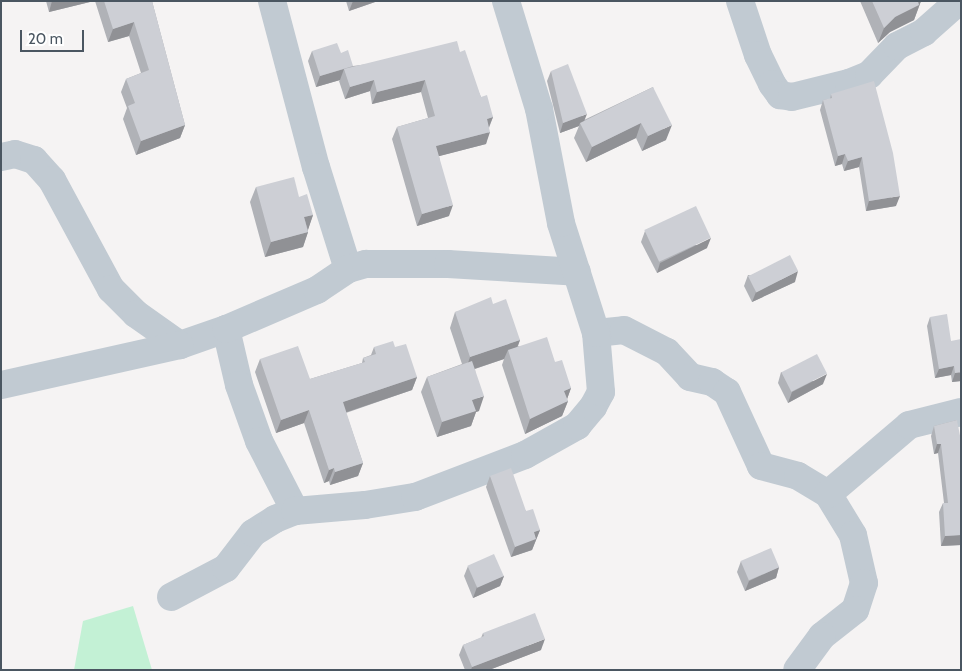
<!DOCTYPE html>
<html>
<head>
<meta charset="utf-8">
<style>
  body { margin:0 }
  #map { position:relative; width:962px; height:671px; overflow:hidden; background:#f5f3f3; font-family:Cabin,sans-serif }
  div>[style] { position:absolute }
  .green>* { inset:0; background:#c3f1d5 }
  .minor>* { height:28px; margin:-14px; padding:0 14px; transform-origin:14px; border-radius:14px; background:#c1cad2 }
  .wall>* { inset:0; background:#b0b2b7 }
  .shaded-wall>* { inset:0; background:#909195 }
  .building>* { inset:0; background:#cdcfd5; transform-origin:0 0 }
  span { translate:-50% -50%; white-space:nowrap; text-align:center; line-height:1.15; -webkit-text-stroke:4px #fff; paint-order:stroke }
  .frame { position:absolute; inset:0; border:2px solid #4a5661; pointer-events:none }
  .scale { position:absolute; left:20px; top:30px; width:64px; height:22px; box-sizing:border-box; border:2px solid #4a5661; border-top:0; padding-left:6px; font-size:15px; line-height:18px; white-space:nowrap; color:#4a5661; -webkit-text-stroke:4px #fff; paint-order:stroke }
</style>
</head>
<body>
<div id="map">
  <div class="green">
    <i style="clip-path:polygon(133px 606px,152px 670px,74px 670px,83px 621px)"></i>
  </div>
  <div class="minor">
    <i style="left:272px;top:1px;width:172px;rotate:75.2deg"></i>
    <i style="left:316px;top:167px;width:107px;rotate:72.6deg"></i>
    <i style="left:740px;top:1px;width:57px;rotate:71.6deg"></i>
    <i style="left:758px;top:55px;width:32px;rotate:64deg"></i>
    <i style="left:772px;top:84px;width:14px;rotate:54deg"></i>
    <i style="left:780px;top:95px;width:12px;rotate:9deg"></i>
    <i style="left:792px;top:97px;width:59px;rotate:-13.8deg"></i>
    <i style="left:849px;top:83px;width:22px;rotate:-22deg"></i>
    <i style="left:869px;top:75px;width:40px;rotate:-46deg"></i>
    <i style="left:897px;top:46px;width:30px;rotate:-27deg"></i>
    <i style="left:924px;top:32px;width:47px;rotate:-41.5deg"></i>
    <i style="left:1px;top:157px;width:14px;rotate:-12deg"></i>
    <i style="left:15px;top:154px;width:20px;rotate:18deg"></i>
    <i style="left:34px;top:160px;width:27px;rotate:48deg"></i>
    <i style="left:52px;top:180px;width:124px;rotate:61.6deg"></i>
    <i style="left:111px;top:289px;width:35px;rotate:45deg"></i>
    <i style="left:136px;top:314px;width:54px;rotate:35.2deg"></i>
    <i style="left:180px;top:345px;width:49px;rotate:-19.2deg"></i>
    <i style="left:226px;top:329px;width:57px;rotate:76.9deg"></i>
    <i style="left:239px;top:385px;width:59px;rotate:70.3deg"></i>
    <i style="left:259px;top:441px;width:79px;rotate:62.8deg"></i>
    <i style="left:226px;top:329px;width:99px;rotate:-23.2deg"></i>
    <i style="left:317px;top:290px;width:37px;rotate:-34deg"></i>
    <i style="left:348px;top:269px;width:19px;rotate:-16deg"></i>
    <i style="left:366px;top:264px;width:82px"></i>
    <i style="left:448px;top:264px;width:129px;rotate:3.5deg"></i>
    <i style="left:596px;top:333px;width:28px;rotate:-6deg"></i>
    <i style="left:624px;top:330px;width:48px;rotate:27.1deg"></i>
    <i style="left:667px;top:352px;width:34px;rotate:47deg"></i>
    <i style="left:690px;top:377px;width:23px;rotate:13deg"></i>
    <i style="left:712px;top:382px;width:18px;rotate:34deg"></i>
    <i style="left:727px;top:392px;width:81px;rotate:65.3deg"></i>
    <i style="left:761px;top:466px;width:38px;rotate:15deg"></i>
    <i style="left:798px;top:476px;width:35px;rotate:31deg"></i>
    <i style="left:828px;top:494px;width:48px;rotate:58.6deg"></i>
    <i style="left:853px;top:535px;width:49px;rotate:77.1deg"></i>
    <i style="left:864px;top:583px;width:28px;rotate:108deg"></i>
    <i style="left:855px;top:610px;width:42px;rotate:141.8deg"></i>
    <i style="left:822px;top:636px;width:42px;rotate:126.3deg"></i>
    <i style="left:1px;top:385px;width:183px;rotate:-12.6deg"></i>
    <i style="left:828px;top:494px;width:106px;rotate:-40.4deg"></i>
    <i style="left:909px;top:425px;width:54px;rotate:-14deg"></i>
    <i style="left:171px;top:597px;width:62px;rotate:-27.8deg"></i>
    <i style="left:226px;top:568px;width:44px;rotate:-52.4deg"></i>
    <i style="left:253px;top:533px;width:26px;rotate:-32deg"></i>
    <i style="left:275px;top:519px;width:22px;rotate:-22deg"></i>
    <i style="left:295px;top:511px;width:70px;rotate:-4.9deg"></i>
    <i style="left:365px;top:505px;width:51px;rotate:-9.1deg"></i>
    <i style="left:415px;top:497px;width:118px;rotate:-20.9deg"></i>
    <i style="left:525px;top:455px;width:60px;rotate:-29.1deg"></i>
    <i style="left:577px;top:426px;width:25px;rotate:-50deg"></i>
    <i style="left:593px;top:407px;width:17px;rotate:-62deg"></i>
    <i style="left:601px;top:392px;width:59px;rotate:-94.8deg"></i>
    <i style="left:596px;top:333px;width:115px;rotate:-107.7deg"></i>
    <i style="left:561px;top:223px;width:116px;rotate:-100.9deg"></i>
    <i style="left:539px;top:109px;width:113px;rotate:-107deg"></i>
  </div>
  <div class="wall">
    <i style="clip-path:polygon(46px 1px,94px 1px,49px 12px)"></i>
    <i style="clip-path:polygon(95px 1px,152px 1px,185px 125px,180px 138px,136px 155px,123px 119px,127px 108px,121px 92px,126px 79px,141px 73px,129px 36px,108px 42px)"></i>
    <i style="clip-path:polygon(346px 1px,378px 1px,349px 11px)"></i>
    <i style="clip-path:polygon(860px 1px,921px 1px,914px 20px,890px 32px,878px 43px)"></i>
    <i style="clip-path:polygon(312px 51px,353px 66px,460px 52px,481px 97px,493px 117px,489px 128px,486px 144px,439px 156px,449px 216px,417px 226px,392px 139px,397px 127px,428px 118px,421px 92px,372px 104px,370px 91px,345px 99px,339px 81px,340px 80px,316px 87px,308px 61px)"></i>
    <i style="clip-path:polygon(551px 71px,584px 120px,653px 87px,666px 140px,642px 151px,636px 138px,586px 162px,574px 138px,579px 126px,560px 133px,547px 81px)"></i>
    <i style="clip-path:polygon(831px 94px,896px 206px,866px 211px,859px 167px,844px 171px,842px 164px,835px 166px,820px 110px,823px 100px,830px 99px)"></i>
    <i style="clip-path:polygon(256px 187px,299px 197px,313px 215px,308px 229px,308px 232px,303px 247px,265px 257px,250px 202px)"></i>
    <i style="clip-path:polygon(645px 231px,707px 248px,657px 273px,641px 242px)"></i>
    <i style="clip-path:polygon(748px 275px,795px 282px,752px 302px,744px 286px)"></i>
    <i style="clip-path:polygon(493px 304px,520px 340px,518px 346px,555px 362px,571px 388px,567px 399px,568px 401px,562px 416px,525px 434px,502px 365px,504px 359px,475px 369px,479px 411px,476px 412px,471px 426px,437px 437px,421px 392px,427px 377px,462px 364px,450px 328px,455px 312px)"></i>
    <i style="clip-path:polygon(930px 317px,951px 341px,961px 381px,952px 382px,951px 375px,935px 378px,927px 326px)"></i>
    <i style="clip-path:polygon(374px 347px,395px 347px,417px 377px,412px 390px,346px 413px,363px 463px,358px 476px,330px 485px,329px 481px,324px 483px,304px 423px,276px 433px,255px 372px,260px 359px,310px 379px,362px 363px,363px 358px,371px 355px)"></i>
    <i style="clip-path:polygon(781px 372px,823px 384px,788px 403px,778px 383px)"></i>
    <i style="clip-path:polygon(957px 420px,961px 545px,941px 546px,939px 512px,943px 503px,944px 503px,938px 453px,934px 454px,931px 436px,934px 426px)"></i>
    <i style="clip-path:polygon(490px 476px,526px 511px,540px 530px,532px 550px,511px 557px,486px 487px)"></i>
    <i style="clip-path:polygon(741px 561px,779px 567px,776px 578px,745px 591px,737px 572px)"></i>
    <i style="clip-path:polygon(468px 566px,504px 576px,500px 586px,473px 598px,464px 576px)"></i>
    <i style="clip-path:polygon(483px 633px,541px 650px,489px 670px,465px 670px,459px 655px,463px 645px,481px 638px)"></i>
  </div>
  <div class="shaded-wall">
    <i style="clip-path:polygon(52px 1px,94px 1px,49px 12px)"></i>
    <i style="clip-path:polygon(353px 1px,378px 1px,349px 11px)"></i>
    <i style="clip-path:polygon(918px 1px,921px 1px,914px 20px,890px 32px,878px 43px,884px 28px,895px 17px)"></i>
    <i style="clip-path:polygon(134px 22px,129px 36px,108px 42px,113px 29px)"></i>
    <i style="clip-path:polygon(344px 69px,340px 80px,316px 87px,320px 76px)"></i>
    <i style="clip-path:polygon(374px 80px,370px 91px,345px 99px,350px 87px)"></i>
    <i style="clip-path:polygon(425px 80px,421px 92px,372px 104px,377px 92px)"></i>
    <i style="clip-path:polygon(587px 114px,583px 124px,580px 123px,579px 126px,560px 133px,563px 123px)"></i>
    <i style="clip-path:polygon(493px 117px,488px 129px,487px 119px)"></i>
    <i style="clip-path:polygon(641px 123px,636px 138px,586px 162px,592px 147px)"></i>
    <i style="clip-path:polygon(185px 125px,180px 138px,136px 155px,141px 141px)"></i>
    <i style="clip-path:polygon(672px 125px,666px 140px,642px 151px,648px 136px)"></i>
    <i style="clip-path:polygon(490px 132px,486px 144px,432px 158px,436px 146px)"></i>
    <i style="clip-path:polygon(845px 154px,842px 164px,835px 166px,838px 156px)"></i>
    <i style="clip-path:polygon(862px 157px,859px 167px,844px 171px,848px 161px)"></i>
    <i style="clip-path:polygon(900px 196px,896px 206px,866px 211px,869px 201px)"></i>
    <i style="clip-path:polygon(453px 205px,449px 216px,417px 226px,422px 214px)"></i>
    <i style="clip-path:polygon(313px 215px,308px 230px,304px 217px)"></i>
    <i style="clip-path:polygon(308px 232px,303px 247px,265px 257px,271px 242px)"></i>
    <i style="clip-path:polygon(711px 238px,707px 248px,657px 273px,660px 263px)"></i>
    <i style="clip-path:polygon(798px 271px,795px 282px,752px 302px,756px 292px)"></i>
    <i style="clip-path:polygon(520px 340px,514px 355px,508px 350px,504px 359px,465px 372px,470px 357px)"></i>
    <i style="clip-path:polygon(954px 366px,951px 375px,935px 378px,939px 369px)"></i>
    <i style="clip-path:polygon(961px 372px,961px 381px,952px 382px,955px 373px)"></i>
    <i style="clip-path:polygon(827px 374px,823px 384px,788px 403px,792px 392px)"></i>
    <i style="clip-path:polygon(417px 377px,412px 390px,338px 415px,343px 402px)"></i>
    <i style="clip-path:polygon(571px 388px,566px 402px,568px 401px,562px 416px,525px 434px,530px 419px,564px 391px)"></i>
    <i style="clip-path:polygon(484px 396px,479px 411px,476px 412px,471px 426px,437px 437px,442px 422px,472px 400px)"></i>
    <i style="clip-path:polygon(309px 410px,304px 423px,276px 433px,281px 420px)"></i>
    <i style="clip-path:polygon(937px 444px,941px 444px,938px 453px,934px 454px)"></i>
    <i style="clip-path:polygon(363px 463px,358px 476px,330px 485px,335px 472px)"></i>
    <i style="clip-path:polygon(334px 468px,329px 481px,324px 483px,329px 470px)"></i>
    <i style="clip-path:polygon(540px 530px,532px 550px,511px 557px,515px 547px,534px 532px)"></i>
    <i style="clip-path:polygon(961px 535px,961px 545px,941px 546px,945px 536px)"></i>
    <i style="clip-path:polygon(779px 567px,776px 578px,745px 591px,749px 581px)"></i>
    <i style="clip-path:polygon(504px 576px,500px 586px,473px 598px,477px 587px)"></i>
    <i style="clip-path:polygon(545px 639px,541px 650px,489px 670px,471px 670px,472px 667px)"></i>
  </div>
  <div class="building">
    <i style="clip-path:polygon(104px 1px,152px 1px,185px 125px,141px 141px,128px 106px,135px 103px,126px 79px,149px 70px,134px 22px,113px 29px)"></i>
    <i style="clip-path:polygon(872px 1px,918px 1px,919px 5px,895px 17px,884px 28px)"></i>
    <i style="clip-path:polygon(457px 41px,460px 52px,465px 50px,481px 97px,487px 95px,493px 117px,487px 119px,490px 132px,436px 146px,453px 205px,422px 214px,397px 127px,435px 116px,425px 80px,377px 92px,374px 80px,350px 87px,344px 69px)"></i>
    <i style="clip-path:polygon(337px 43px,341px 53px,348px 50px,353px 66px,320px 76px,312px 51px)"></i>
    <i style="clip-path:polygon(568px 64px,587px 114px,563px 123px,551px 71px)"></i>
    <i style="clip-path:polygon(874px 81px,893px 153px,900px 196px,869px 201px,862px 157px,848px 161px,845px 154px,838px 156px,823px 100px,832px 98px,831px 94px)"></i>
    <i style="clip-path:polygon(653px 87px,672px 125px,648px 136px,641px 123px,592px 147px,580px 123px)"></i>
    <i style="clip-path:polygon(294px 177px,299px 197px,307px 194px,313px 215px,304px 217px,308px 232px,271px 242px,256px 187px)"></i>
    <i style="left:696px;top:206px;width:35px;height:57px;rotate:65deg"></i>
    <i style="left:790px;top:255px;width:18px;height:47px;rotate:63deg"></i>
    <i style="clip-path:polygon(491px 297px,493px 304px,506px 299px,520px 340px,470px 357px,455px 312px)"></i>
    <i style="clip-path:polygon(947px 314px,951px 341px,961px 339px,961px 372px,955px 373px,954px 366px,939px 369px,930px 317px)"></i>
    <i style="clip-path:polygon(547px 337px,555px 362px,562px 360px,571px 388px,564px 391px,568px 401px,530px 419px,508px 350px)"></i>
    <i style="clip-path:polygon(393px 341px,395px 347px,406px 344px,417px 377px,343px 402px,363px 463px,335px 472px,334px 468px,329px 470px,309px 410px,281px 420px,260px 359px,298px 346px,310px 379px,365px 362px,363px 358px,376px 354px,374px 347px)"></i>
    <i style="left:817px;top:354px;width:22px;height:40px;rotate:63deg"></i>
    <i style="clip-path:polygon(472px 361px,484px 396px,472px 400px,476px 411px,442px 422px,427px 377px)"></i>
    <i style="clip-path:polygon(957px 420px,961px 441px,961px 535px,945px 536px,943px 503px,948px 503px,941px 444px,937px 444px,934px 426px)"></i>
    <i style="clip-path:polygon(511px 468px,526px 511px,533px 509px,540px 530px,534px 532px,536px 539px,515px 547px,490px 476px)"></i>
    <i style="left:771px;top:548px;width:21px;height:33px;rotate:67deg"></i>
    <i style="left:494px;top:554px;width:24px;height:29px;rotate:66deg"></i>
    <i style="clip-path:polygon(535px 613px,545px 639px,472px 667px,463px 645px,484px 636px,483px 633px)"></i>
  </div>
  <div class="frame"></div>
  <div class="scale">20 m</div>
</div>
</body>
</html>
